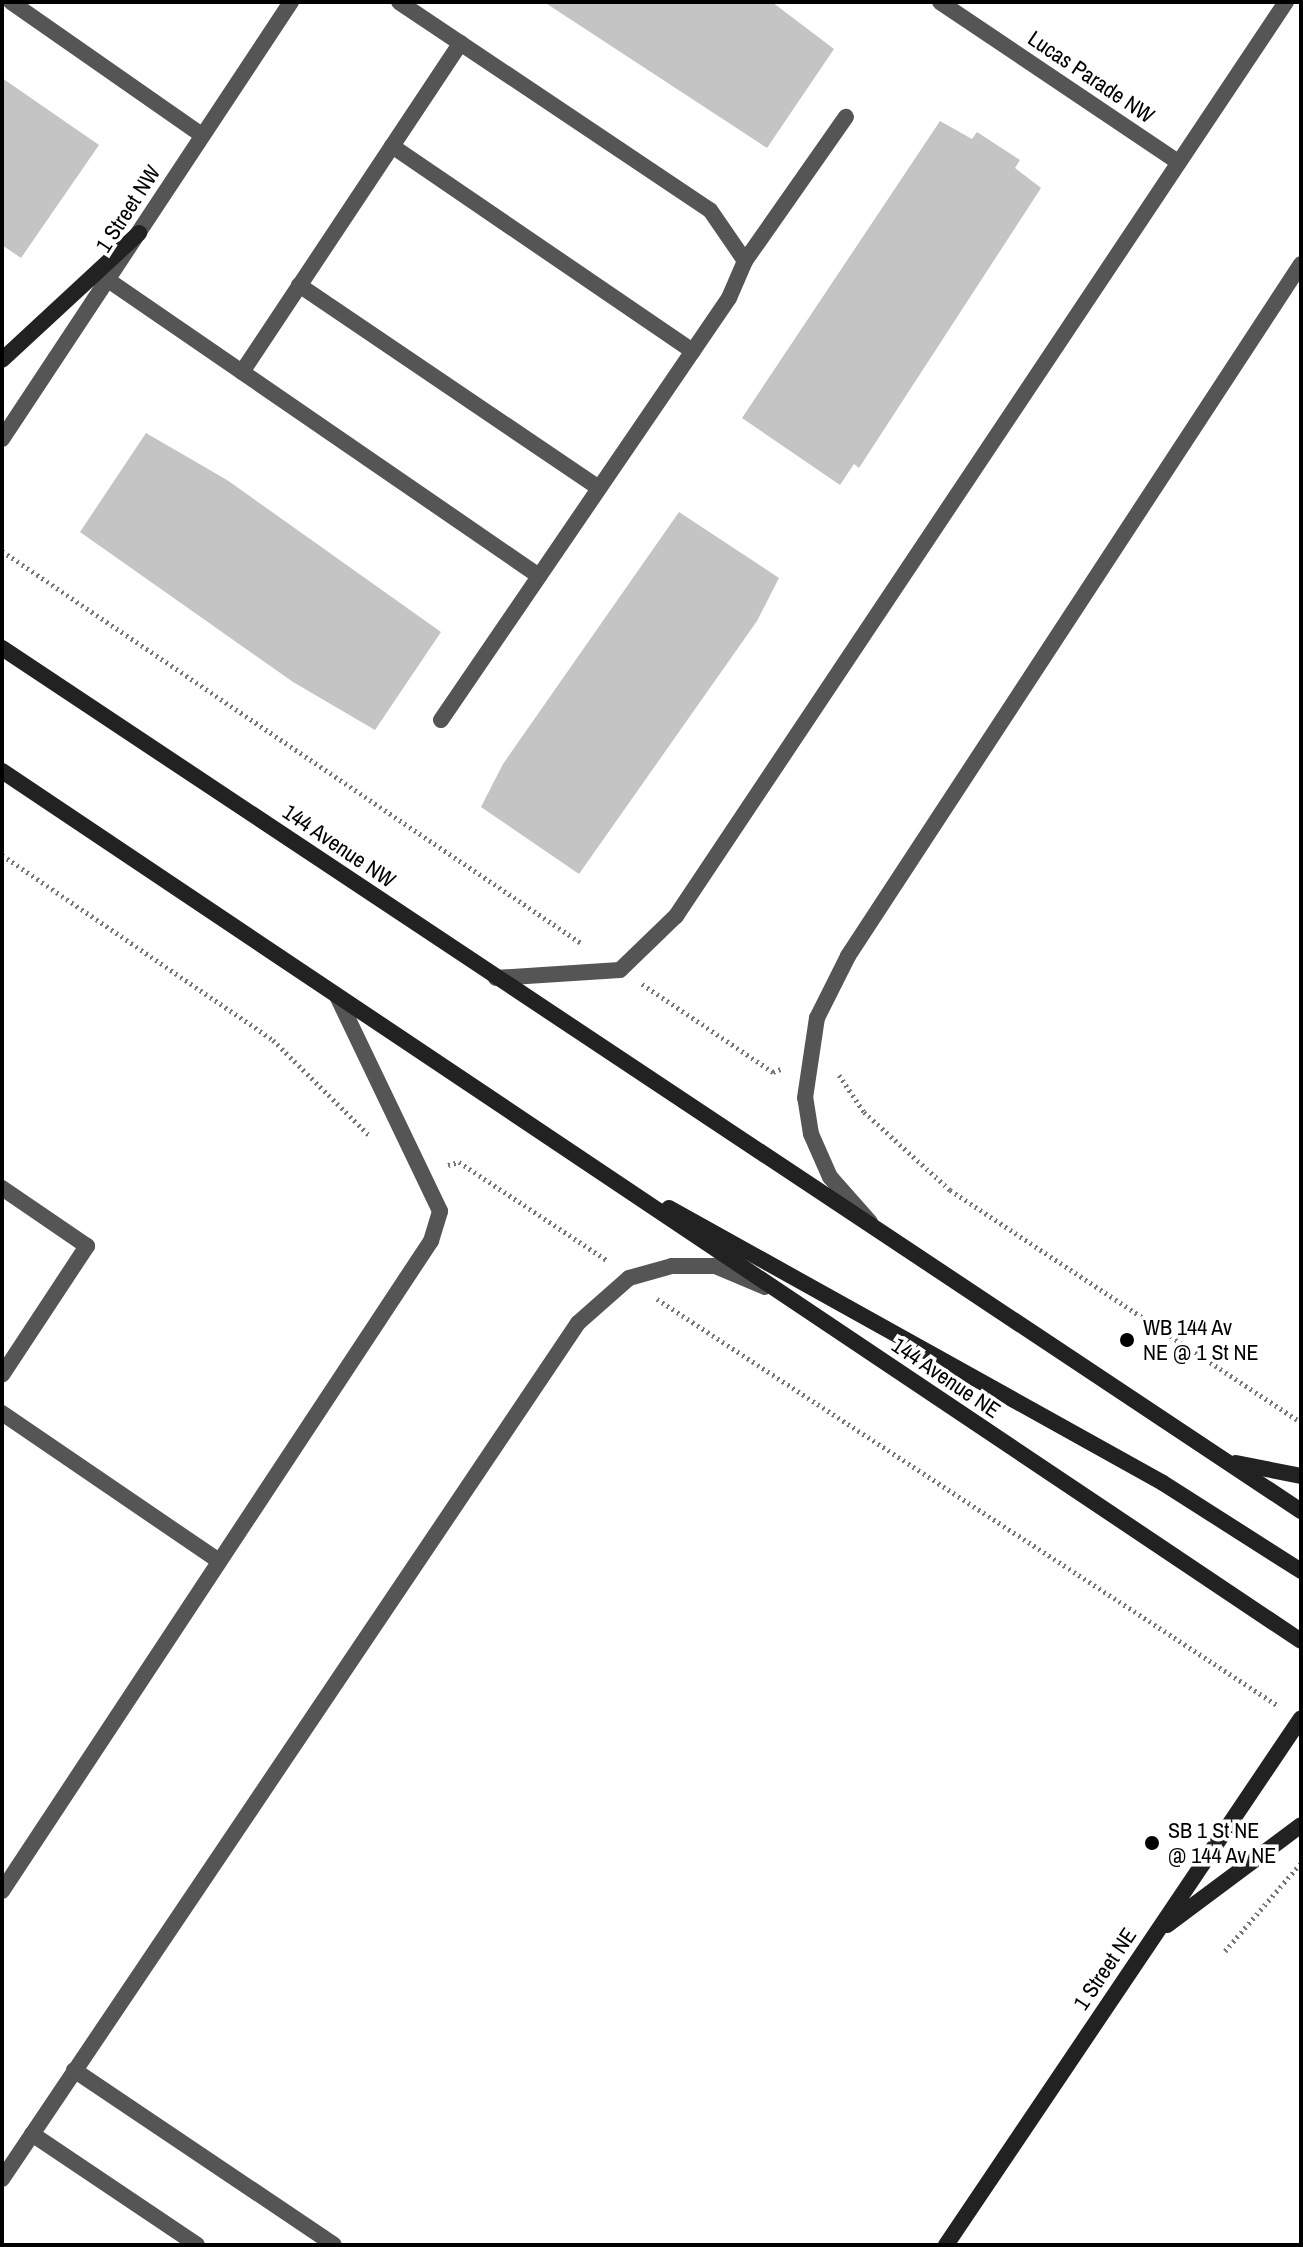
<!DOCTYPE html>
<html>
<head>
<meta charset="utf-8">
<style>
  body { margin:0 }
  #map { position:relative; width:1303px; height:2247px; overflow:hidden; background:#fff; font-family:"Archivo Narrow",sans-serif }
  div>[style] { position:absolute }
  .building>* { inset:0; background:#c4c4c4 }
  .path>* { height:5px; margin-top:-2.5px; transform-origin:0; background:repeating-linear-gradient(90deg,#777 0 2px,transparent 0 6px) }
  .lane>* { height:16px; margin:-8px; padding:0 8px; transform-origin:8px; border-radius:8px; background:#555 }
  .street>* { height:16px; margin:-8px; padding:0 8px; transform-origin:8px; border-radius:8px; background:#555 }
  .secondary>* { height:16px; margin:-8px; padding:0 8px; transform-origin:8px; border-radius:8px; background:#222 }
  .dots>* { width:22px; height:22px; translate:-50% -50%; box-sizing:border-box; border:4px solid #fff; border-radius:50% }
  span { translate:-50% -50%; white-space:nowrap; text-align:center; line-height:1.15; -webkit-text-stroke:7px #fff; paint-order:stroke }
  .street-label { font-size:22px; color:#000 }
  .poi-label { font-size:22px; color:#000 }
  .left { translate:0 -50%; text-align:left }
  .frame { position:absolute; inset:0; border:4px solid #000; pointer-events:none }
</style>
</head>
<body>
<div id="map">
  <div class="building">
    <i style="clip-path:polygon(544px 2px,772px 2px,834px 49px,767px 148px)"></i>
    <i style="clip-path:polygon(2px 78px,99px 145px,21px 258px,2px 245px)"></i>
    <i style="clip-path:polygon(940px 121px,972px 139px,977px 132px,1020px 160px,1015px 168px,1041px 188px,859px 468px,854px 464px,840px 485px,742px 418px)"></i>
    <i style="clip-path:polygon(146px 433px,227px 480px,441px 632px,375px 730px,293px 682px,80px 532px)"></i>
    <i style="clip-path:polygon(679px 512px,779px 578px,757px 621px,579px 874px,481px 807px,503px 764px)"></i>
  </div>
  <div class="path">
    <i style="left:2px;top:551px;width:699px;rotate:34.1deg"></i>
    <i style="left:2px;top:855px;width:328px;rotate:34.3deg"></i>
    <i style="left:273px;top:1040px;width:135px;rotate:44.7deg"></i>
    <i style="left:642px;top:984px;width:158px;rotate:33.9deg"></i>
    <i style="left:773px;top:1072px;width:9px;rotate:-21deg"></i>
    <i style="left:839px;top:1075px;width:45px;rotate:56deg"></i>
    <i style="left:864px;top:1112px;width:116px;rotate:42.2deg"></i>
    <i style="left:950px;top:1190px;width:421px;rotate:33.5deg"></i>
    <i style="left:448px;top:1165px;width:11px;rotate:-15deg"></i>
    <i style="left:459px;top:1162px;width:179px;rotate:33.6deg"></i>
    <i style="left:657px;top:1299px;width:741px;rotate:33.22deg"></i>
    <i style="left:1225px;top:1951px;width:115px;rotate:-49.2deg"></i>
  </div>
  <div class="lane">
    <i style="left:11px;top:2px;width:233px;rotate:34.9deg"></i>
    <i style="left:399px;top:2px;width:374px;rotate:33.8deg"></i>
    <i style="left:710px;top:210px;width:62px;rotate:55.5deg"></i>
    <i style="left:745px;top:261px;width:40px;rotate:113.4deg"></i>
    <i style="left:729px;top:298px;width:511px;rotate:124.31deg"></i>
    <i style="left:392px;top:146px;width:364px;rotate:34.3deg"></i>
    <i style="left:745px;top:261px;width:176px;rotate:-55deg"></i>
    <i style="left:108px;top:280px;width:523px;rotate:34.48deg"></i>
    <i style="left:299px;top:285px;width:362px;rotate:34.1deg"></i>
    <i style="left:242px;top:372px;width:395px;rotate:-56.4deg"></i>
  </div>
  <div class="street">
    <i style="left:940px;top:2px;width:287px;rotate:33.9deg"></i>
    <i style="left:2px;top:439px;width:524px;rotate:-56.52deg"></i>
    <i style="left:496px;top:978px;width:124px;rotate:-3.7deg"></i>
    <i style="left:620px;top:970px;width:78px;rotate:-44deg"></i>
    <i style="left:676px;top:916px;width:1099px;rotate:-56.28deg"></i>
    <i style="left:2px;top:1188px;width:103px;rotate:34.3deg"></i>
    <i style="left:87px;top:1246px;width:154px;rotate:123.4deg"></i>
    <i style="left:870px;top:1222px;width:60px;rotate:-131.6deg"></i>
    <i style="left:830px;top:1177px;width:47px;rotate:-113.8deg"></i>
    <i style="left:811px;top:1134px;width:36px;rotate:-99deg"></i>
    <i style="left:805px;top:1098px;width:81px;rotate:-81.5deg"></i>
    <i style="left:817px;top:1018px;width:69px;rotate:-63.4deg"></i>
    <i style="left:848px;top:956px;width:827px;rotate:-56.79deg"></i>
    <i style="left:2px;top:1413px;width:263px;rotate:34.3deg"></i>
    <i style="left:2px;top:1891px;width:779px;rotate:-56.58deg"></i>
    <i style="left:431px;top:1241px;width:31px;rotate:-73deg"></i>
    <i style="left:440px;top:1211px;width:238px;rotate:-115.6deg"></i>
    <i style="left:74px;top:2070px;width:313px;rotate:33.9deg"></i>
    <i style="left:32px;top:2134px;width:199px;rotate:33.9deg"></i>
    <i style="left:2px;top:2179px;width:1032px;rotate:-56.06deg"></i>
    <i style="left:578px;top:1323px;width:68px;rotate:-41.4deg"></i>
    <i style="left:629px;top:1278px;width:45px;rotate:-15.6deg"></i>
    <i style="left:672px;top:1266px;width:43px"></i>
    <i style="left:715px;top:1266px;width:54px;rotate:22.8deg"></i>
  </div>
  <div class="secondary">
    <i style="left:2px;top:360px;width:187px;rotate:-42.8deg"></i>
    <i style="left:2px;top:648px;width:1560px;rotate:33.6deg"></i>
    <i style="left:2px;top:771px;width:1563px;rotate:33.81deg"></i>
    <i style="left:669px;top:1208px;width:565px;rotate:29.1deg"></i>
    <i style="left:1163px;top:1483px;width:164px;rotate:32.5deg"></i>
    <i style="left:1236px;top:1463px;width:66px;rotate:11.3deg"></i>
    <i style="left:1167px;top:1925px;width:167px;rotate:-36.7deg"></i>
    <i style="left:946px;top:2245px;width:635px;rotate:-56.03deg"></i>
  </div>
  <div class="dots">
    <i style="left:1127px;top:1340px;background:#000"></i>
    <i style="left:1152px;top:1843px;background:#000"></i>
  </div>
  <div class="street-label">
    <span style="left:1091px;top:77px;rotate:34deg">Lucas Parade NW</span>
    <span style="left:128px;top:209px;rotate:-57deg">1 Street NW</span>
    <span style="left:339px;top:846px;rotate:34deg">144 Avenue NW</span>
    <span style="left:946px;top:1378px;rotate:34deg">144 Avenue NE</span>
    <span style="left:1105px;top:1969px;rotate:-56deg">1 Street NE</span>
  </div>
  <div class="poi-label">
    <span class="left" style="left:1143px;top:1340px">WB 144 Av<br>NE @ 1 St NE</span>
    <span class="left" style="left:1168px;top:1843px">SB 1 St NE<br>@ 144 Av NE</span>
  </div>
  <div class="frame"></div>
</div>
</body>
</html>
